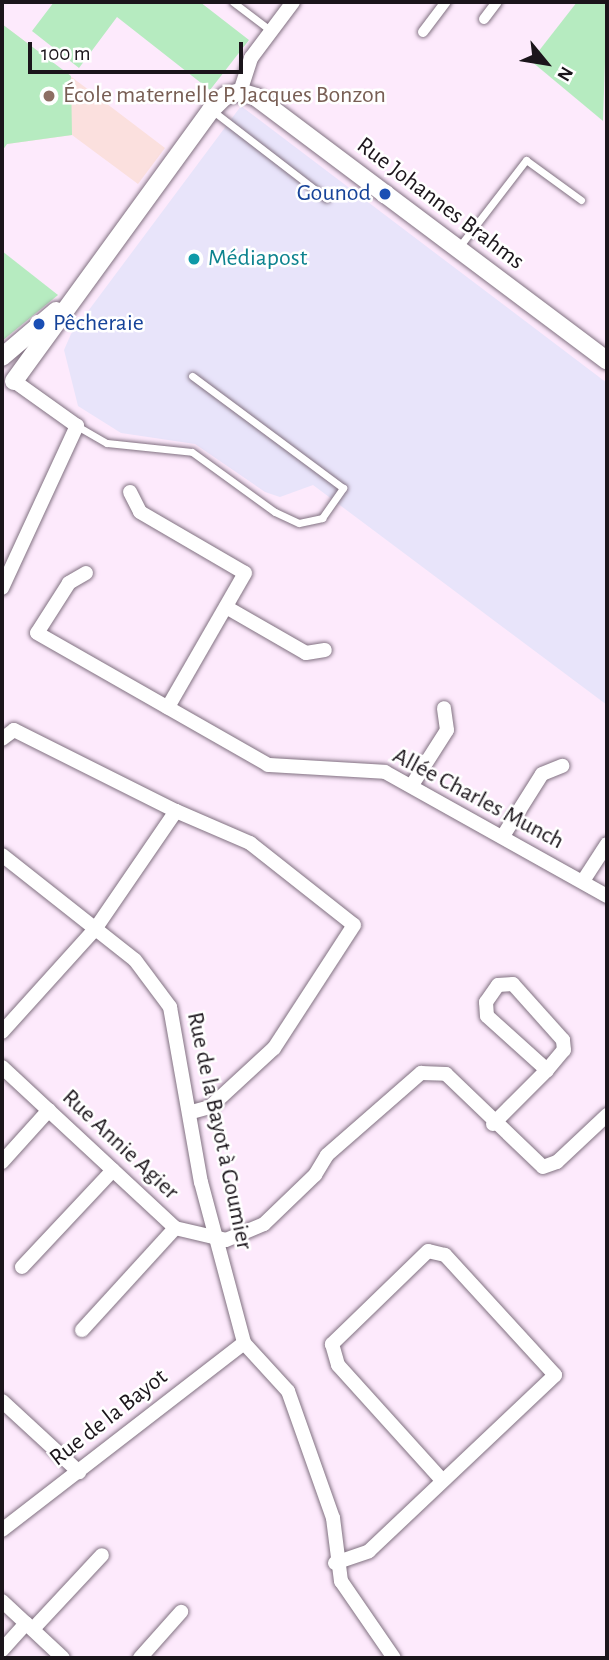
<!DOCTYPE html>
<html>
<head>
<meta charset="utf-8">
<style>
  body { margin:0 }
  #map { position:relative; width:609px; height:1660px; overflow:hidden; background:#fdeafc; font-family:"Alegreya Sans",sans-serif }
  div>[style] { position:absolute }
  .industrial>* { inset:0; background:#e8e4fa }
  .education>* { inset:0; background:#fbe0de }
  .green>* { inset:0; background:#b6ebc0 }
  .roads { filter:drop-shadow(0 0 2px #817181) drop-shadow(0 0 2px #817181) }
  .service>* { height:7px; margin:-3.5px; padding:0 3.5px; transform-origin:3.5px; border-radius:3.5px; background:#fff }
  .pedestrian>* { height:10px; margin:-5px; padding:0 5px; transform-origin:5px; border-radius:5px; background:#fff }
  .minor>* { height:14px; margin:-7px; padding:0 7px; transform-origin:7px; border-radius:7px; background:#fff }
  .tertiary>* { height:18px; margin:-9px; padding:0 9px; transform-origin:9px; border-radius:9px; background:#fff }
  .dots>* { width:19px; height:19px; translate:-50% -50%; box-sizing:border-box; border:4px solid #fff; border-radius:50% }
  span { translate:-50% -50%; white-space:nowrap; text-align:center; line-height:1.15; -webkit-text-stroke:5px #fff; paint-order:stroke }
  .education-label { font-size:24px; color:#785e54 }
  .left { translate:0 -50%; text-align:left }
  .transit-label { font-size:24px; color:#164399 }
  .right { translate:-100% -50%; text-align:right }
  .street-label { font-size:24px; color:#1b151b }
  .culture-label { font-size:24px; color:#0d838f }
  .frame { position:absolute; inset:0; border:4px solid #1b151b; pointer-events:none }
  .north { position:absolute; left:511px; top:28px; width:70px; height:70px; -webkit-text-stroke:5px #fff; paint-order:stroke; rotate:120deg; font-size:19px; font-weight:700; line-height:28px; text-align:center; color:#1b151b }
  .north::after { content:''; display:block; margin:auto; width:24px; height:32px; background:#1b151b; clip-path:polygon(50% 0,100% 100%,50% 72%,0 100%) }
  .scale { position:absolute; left:28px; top:42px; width:215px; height:32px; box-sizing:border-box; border:4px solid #1b151b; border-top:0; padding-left:9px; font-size:21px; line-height:24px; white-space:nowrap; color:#1b151b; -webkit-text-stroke:5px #fff; paint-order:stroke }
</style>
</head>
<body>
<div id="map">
  <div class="industrial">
    <i style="clip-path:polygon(241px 106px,607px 383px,607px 705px,313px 485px,280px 497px,265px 492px,195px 444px,121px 433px,78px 406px,64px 350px,71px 334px)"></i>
  </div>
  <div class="education">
    <i style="clip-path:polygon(2px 24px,165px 148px,138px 184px,72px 135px,7px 144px,2px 151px)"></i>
  </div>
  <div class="green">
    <i style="clip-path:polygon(54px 2px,200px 2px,249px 40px,210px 90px,117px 17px,79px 68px,32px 31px)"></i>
    <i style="clip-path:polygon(577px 2px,607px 2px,603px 121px,531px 61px)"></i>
    <i style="clip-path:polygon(2px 24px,71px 76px,72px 135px,7px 144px,2px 151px)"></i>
    <i style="clip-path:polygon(2px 251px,58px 295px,2px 341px)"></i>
  </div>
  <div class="roads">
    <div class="service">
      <i style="left:233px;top:2px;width:48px;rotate:37.3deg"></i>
      <i style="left:213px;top:111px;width:143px;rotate:37.6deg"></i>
      <i style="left:459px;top:247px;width:110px;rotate:-52.4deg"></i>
      <i style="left:526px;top:160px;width:68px;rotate:36deg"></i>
      <i style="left:77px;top:426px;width:34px;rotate:30deg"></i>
      <i style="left:107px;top:443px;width:85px;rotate:6deg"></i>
      <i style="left:192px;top:452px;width:102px;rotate:35.9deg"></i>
      <i style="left:275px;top:512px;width:26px;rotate:25deg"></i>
      <i style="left:299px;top:523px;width:24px;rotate:-12deg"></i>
      <i style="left:322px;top:518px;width:37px;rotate:-55deg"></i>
      <i style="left:343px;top:488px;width:188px;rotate:-143.4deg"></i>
    </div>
    <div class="pedestrian">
      <i style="left:484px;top:19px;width:21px;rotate:-53deg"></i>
      <i style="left:423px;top:32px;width:38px;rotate:-53deg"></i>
    </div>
    <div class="minor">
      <i style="left:240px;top:92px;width:36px;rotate:-72deg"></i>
      <i style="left:251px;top:58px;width:70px;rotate:-53.1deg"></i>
      <i style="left:130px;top:492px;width:22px;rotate:63deg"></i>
      <i style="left:140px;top:512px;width:121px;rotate:30.2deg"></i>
      <i style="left:245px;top:573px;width:155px;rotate:119.9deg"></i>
      <i style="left:86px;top:573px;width:20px;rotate:150deg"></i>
      <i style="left:69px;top:583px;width:59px;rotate:122.6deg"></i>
      <i style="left:37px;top:633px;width:266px;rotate:29.7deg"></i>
      <i style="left:268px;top:765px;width:117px;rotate:3.4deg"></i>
      <i style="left:385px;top:772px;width:254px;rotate:29.2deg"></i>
      <i style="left:2px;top:588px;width:179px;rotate:-65.2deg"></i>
      <i style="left:77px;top:426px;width:77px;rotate:-144.5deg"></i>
      <i style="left:226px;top:607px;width:92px;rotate:29.9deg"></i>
      <i style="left:306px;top:653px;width:19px;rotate:-9deg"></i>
      <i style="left:2px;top:739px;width:15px;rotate:-37deg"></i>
      <i style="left:14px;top:730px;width:181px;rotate:26.6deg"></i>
      <i style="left:176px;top:811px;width:142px;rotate:124.4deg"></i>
      <i style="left:96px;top:928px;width:140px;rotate:132.1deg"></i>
      <i style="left:412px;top:785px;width:65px;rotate:-57.5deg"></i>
      <i style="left:447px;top:730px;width:22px;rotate:-98deg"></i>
      <i style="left:176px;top:811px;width:81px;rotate:23.4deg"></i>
      <i style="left:250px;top:843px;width:132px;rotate:38.3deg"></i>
      <i style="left:354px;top:925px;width:147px;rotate:123deg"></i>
      <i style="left:274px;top:1048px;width:87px;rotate:137.3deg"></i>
      <i style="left:210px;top:1107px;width:20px;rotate:165deg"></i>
      <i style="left:503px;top:836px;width:73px;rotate:-57.8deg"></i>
      <i style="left:542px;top:774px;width:22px;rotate:-22deg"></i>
      <i style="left:2px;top:855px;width:169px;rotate:38.3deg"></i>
      <i style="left:135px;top:960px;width:59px;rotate:53.3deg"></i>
      <i style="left:170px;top:1007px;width:178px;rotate:80deg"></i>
      <i style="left:201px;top:1182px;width:167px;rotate:75deg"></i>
      <i style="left:244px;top:1343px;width:65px;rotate:47.5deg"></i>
      <i style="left:288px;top:1391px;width:135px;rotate:70.5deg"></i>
      <i style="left:333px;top:1518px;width:64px;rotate:82.8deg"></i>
      <i style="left:341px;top:1581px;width:93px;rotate:55.5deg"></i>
      <i style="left:583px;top:881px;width:44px;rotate:-57deg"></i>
      <i style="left:2px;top:1067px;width:236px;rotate:42.9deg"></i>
      <i style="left:175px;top:1228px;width:52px;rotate:13.2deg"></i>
      <i style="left:226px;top:1240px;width:41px;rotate:-22.8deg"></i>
      <i style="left:264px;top:1224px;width:71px;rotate:-43.9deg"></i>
      <i style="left:315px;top:1175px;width:23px;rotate:-59deg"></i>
      <i style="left:327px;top:1155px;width:125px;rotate:-41.1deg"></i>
      <i style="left:421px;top:1073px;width:25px;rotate:2deg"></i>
      <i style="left:446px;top:1074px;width:134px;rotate:43.8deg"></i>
      <i style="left:543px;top:1167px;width:15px;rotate:-20deg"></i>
      <i style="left:557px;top:1162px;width:69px;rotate:-43.2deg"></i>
      <i style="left:493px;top:1124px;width:76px;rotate:-45deg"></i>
      <i style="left:547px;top:1070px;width:26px;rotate:-50deg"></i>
      <i style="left:564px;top:1050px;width:10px;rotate:-96deg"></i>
      <i style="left:563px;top:1040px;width:75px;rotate:-131.8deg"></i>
      <i style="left:513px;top:984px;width:15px;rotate:176deg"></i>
      <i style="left:498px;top:985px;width:21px;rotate:125deg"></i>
      <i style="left:486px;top:1002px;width:14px;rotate:86deg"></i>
      <i style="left:487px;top:1016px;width:81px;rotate:42deg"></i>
      <i style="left:2px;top:1162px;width:70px;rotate:-47.9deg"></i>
      <i style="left:22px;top:1267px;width:133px;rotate:-46.8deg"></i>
      <i style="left:82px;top:1330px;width:138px;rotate:-47.6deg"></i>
      <i style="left:2px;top:1401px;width:105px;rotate:42.7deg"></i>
      <i style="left:2px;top:1530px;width:306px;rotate:-37.7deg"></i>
      <i style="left:335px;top:1563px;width:36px;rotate:-19deg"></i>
      <i style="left:369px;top:1551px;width:256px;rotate:-43.4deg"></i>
      <i style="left:555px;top:1375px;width:163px;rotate:-132.5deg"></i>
      <i style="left:445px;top:1255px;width:17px;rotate:-167deg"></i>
      <i style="left:428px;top:1251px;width:134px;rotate:135.9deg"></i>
      <i style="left:332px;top:1344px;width:22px;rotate:74deg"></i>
      <i style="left:338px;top:1365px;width:155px;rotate:47.9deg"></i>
      <i style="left:2px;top:1601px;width:83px;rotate:43.1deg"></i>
      <i style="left:33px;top:1629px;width:101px;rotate:-47deg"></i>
      <i style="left:2px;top:1650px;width:36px;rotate:-48deg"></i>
      <i style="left:140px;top:1658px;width:62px;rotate:-48.3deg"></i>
    </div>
    <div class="tertiary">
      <i style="left:2px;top:357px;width:71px;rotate:-40.4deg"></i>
      <i style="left:14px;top:381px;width:335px;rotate:-54deg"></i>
      <i style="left:211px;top:110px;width:20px;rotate:-45deg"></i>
      <i style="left:225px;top:96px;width:16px;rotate:-15deg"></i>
      <i style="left:240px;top:92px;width:17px;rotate:17deg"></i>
      <i style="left:256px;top:97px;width:439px;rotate:36.9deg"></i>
    </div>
  </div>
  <div class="dots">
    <i style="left:49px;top:96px;background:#8d6e63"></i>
    <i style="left:385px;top:194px;background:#1a4fb4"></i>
    <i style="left:194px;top:259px;background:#0f9aa8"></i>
    <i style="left:39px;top:324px;background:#1a4fb4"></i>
  </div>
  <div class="education-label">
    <span class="left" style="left:63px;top:96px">École maternelle P. Jacques Bonzon</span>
  </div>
  <div class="transit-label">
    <span class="right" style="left:371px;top:194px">Gounod</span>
    <span class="left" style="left:53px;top:324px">Pêcheraie</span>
  </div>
  <div class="street-label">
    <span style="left:440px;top:204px;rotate:37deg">Rue Johannes Brahms</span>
    <span style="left:478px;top:799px;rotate:28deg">Allée Charles Munch</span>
    <span style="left:219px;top:1131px;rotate:78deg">Rue de la Bayot à Goumier</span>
    <span style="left:120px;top:1145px;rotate:43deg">Rue Annie Agier</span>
    <span style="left:109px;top:1418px;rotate:-38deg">Rue de la Bayot</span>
  </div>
  <div class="culture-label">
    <span class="left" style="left:208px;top:259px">Médiapost</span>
  </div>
  <div class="frame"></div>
  <div class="north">N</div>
  <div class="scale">100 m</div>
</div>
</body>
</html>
